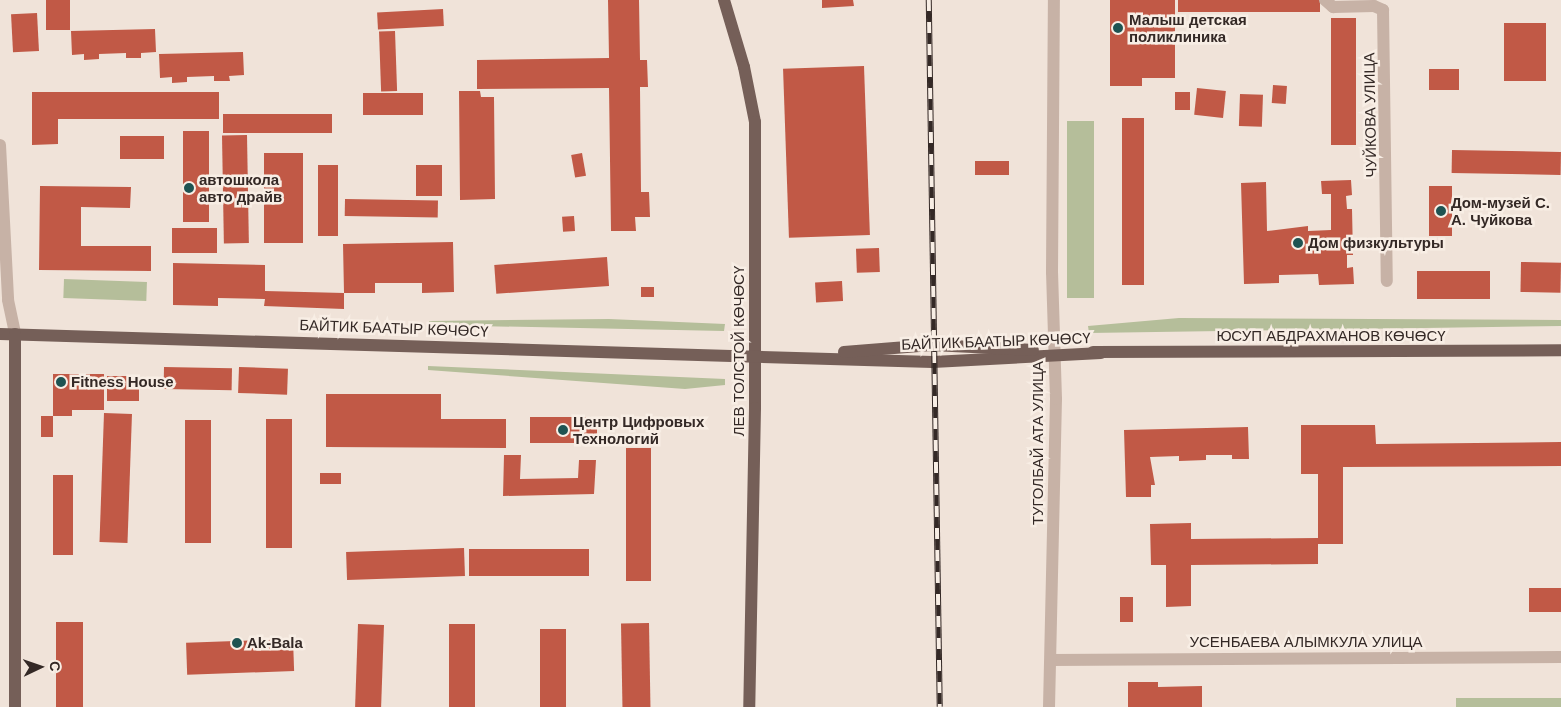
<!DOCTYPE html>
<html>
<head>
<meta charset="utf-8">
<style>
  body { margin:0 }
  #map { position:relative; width:1561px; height:707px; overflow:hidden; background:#f0e3d9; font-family:Arial,sans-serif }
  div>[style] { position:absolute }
  .green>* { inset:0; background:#b5be9a; transform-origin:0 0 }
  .building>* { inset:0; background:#c15946; transform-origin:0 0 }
  .minor>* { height:12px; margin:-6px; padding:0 6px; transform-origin:6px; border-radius:6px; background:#c7b2a6 }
  .major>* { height:12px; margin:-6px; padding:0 6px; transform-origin:6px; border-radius:6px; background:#755f58 }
  .rail>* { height:5.5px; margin-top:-2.75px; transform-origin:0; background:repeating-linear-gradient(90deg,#f8eee5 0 11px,#342926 0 22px); box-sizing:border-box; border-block:1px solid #342926 }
  .dots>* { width:14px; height:14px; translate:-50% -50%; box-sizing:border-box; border:2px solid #f8eee5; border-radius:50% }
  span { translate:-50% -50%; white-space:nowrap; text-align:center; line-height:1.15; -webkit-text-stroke:5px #f8eee5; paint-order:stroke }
  .poi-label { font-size:15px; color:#342926; font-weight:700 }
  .left { translate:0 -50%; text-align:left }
  .street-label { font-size:15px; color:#342926 }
  .north { position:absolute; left:15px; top:642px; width:50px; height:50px; -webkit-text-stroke:4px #f8eee5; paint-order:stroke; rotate:87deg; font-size:14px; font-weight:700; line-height:20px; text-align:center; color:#342926 }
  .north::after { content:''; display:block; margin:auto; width:18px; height:22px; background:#342926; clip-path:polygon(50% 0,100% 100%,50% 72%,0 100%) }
</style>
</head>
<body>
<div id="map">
  <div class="green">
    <i style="left:1067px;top:121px;width:27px;height:177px"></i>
    <i style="left:64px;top:279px;width:83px;height:19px;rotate:2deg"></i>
    <i style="clip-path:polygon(1179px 318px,1561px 320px,1561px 326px,1089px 333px,1088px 326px)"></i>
    <i style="clip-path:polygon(609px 319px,725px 324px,724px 331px,429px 325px,429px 321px)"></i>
    <i style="clip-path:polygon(428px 366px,725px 379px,725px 385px,685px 389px,428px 370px)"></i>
    <i style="left:1456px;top:698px;width:105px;height:19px"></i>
  </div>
  <div class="building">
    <i style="left:46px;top:0;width:24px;height:30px"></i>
    <i style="clip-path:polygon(608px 0,639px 0,640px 60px,647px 60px,648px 87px,640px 87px,641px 192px,649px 192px,650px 217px,635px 217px,636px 231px,611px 231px,609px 88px,477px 89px,477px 60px,609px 58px)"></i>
    <i style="clip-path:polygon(822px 0,853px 0,854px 6px,822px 8px)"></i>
    <i style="clip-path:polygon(1110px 0,1175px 0,1175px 78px,1142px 78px,1142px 86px,1110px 86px)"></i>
    <i style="left:1178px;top:0;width:142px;height:12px"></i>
    <i style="left:443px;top:9px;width:17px;height:66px;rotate:87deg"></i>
    <i style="left:37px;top:13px;width:38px;height:26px;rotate:87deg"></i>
    <i style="left:1331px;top:18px;width:25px;height:127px"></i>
    <i style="left:1504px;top:23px;width:42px;height:58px"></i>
    <i style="clip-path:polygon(155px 29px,156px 52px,141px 53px,141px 58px,126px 58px,126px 53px,99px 54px,99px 59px,84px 60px,84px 54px,72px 55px,71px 31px)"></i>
    <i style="left:395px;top:31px;width:60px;height:16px;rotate:88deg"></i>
    <i style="clip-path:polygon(243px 52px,244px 75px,229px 76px,230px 81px,214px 81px,214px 76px,187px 77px,187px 82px,172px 83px,172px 77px,160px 78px,159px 54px)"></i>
    <i style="left:864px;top:66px;width:169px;height:81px;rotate:88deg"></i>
    <i style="left:1429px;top:69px;width:30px;height:21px"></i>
    <i style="left:1273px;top:85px;width:14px;height:18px;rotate:4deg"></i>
    <i style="left:1197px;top:88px;width:29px;height:27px;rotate:6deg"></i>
    <i style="clip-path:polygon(459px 91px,480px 91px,481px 97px,494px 97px,495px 199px,460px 200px)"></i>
    <i style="clip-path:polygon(32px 92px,219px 92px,219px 119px,58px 119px,58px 144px,32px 145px)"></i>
    <i style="left:1175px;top:92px;width:15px;height:18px"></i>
    <i style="left:423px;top:93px;width:22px;height:60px;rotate:90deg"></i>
    <i style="left:1240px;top:94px;width:23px;height:32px;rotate:2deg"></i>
    <i style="left:223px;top:114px;width:109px;height:19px"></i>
    <i style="left:1122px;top:118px;width:22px;height:167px"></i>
    <i style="left:183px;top:131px;width:26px;height:91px"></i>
    <i style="left:247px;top:135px;width:108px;height:25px;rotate:89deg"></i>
    <i style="left:164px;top:136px;width:23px;height:44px;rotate:90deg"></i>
    <i style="left:1452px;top:150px;width:109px;height:23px;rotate:1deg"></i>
    <i style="left:264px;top:153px;width:39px;height:90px"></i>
    <i style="left:582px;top:153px;width:23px;height:11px;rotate:80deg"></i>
    <i style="left:975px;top:161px;width:34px;height:14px"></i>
    <i style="left:318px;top:165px;width:20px;height:71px"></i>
    <i style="left:416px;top:165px;width:26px;height:31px"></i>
    <i style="clip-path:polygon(1351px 180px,1352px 195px,1346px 196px,1347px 209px,1352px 209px,1353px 255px,1347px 255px,1347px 268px,1353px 267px,1354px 284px,1319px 285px,1318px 274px,1279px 275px,1279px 283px,1244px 284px,1241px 183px,1266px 182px,1267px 231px,1308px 226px,1308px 231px,1331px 230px,1331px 194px,1322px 194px,1321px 181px)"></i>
    <i style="clip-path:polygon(40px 186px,131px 187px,130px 208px,81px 207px,81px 246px,151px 246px,151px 271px,39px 270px)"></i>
    <i style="left:1429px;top:186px;width:23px;height:50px"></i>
    <i style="left:345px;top:199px;width:93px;height:17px;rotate:1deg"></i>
    <i style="left:574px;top:216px;width:15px;height:12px;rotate:86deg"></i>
    <i style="left:172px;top:228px;width:45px;height:25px"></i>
    <i style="clip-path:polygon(453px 242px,454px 292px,422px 293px,422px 283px,375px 283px,375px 293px,344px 293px,343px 244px)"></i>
    <i style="left:879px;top:248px;width:24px;height:23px;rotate:88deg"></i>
    <i style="left:607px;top:257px;width:29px;height:113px;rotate:86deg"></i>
    <i style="left:1521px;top:262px;width:40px;height:30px;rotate:1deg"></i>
    <i style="clip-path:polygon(173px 263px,265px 265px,265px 291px,344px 293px,344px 309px,264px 306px,265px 299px,218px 298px,218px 306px,173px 305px)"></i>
    <i style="left:1417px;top:271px;width:73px;height:28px"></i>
    <i style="left:842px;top:281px;width:20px;height:27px;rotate:87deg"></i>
    <i style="left:641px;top:287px;width:13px;height:10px"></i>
    <i style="left:164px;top:367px;width:68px;height:22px;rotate:1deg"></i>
    <i style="left:239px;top:367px;width:49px;height:26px;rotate:2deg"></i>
    <i style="clip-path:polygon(53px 374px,104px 374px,104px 410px,72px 410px,72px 416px,53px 416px)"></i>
    <i style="left:107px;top:376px;width:32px;height:25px"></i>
    <i style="clip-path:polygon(326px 394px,441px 394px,441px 419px,506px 419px,506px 448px,326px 447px)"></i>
    <i style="left:104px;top:413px;width:28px;height:129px;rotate:2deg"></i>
    <i style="left:41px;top:416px;width:12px;height:21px"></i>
    <i style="left:530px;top:417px;width:67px;height:26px"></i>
    <i style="left:266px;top:419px;width:26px;height:129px"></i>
    <i style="left:185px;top:420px;width:26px;height:123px"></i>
    <i style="clip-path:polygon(1301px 425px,1375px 425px,1376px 444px,1561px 442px,1561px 466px,1343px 467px,1343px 544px,1318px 544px,1318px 564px,1191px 565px,1191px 606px,1166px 607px,1166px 565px,1151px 565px,1150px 524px,1191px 523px,1191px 539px,1318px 538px,1318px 474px,1301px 474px)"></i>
    <i style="clip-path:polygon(1248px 427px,1249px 459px,1232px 459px,1232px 455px,1206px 455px,1206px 460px,1179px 461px,1179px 456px,1150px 457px,1155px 485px,1151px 485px,1151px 497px,1126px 497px,1124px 430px)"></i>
    <i style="left:626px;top:448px;width:25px;height:133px"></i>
    <i style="clip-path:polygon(504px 455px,521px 455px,520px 479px,578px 478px,579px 460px,596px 460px,594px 494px,503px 496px)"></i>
    <i style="left:320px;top:473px;width:21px;height:11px"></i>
    <i style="left:53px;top:475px;width:20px;height:80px"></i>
    <i style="left:464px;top:548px;width:28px;height:118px;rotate:88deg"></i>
    <i style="left:589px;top:549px;width:27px;height:120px;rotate:90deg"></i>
    <i style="left:1529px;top:588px;width:32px;height:24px"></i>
    <i style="left:1120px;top:597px;width:13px;height:25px"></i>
    <i style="left:56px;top:622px;width:27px;height:85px"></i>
    <i style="left:649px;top:623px;width:84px;height:28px;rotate:89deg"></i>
    <i style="left:358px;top:624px;width:26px;height:83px;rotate:2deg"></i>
    <i style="left:449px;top:624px;width:26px;height:83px"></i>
    <i style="left:540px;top:629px;width:26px;height:78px"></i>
    <i style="left:293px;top:639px;width:32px;height:107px;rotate:88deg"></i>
    <i style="clip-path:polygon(1128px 682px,1158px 682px,1158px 687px,1202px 686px,1202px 707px,1128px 707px)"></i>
  </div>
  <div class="minor">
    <i style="left:1325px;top:0;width:11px;rotate:41deg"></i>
    <i style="left:1333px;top:7px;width:41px;rotate:-1.4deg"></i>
    <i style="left:1374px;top:6px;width:10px;rotate:24deg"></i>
    <i style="left:1383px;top:10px;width:271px;rotate:89.2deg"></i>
    <i style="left:0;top:145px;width:155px;rotate:87deg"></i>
    <i style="left:8px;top:300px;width:35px;rotate:78deg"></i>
    <i style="left:1051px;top:660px;width:510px;rotate:-0.34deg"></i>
    <i style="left:1049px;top:707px;width:308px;rotate:-88.7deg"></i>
    <i style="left:1056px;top:399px;width:127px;rotate:-91.8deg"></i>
    <i style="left:1052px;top:272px;width:272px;rotate:-89.6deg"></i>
  </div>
  <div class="major">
    <i style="left:724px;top:0;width:70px;rotate:73.4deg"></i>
    <i style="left:744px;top:67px;width:56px;rotate:78.7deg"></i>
    <i style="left:755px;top:122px;width:286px;rotate:90deg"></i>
    <i style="left:755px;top:408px;width:299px;rotate:91.1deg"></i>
    <i style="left:0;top:334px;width:933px;rotate:1.72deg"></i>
    <i style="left:933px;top:362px;width:168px;rotate:-3.1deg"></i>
    <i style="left:844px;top:352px;width:88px;rotate:-4.5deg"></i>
    <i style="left:932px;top:345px;width:101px;rotate:2.8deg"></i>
    <i style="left:1093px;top:352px;width:468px;rotate:-0.2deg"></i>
    <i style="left:15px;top:707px;width:373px;rotate:-90deg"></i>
  </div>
  <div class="rail">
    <i style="left:929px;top:0;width:707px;rotate:89.11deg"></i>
  </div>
  <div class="dots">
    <i style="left:1118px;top:28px;background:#1e5352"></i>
    <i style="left:189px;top:188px;background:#1e5352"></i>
    <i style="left:1441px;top:211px;background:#1e5352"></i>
    <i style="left:1298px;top:243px;background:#1e5352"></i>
    <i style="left:61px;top:382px;background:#1e5352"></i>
    <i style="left:563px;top:430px;background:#1e5352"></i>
    <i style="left:237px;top:643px;background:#1e5352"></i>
  </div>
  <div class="poi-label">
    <span class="left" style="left:1129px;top:28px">Малыш детская<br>поликлиника</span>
    <span class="left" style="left:199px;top:188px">автошкола<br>авто драйв</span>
    <span class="left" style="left:1451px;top:211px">Дом-музей С.<br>А. Чуйкова</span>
    <span class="left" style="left:1308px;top:243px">Дом физкультуры</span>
    <span class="left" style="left:71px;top:382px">Fitness House</span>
    <span class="left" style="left:573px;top:430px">Центр Цифровых<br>Технологий</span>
    <span class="left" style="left:247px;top:643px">Ak-Bala</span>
  </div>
  <div class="street-label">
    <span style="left:1370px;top:115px;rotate:-91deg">ЧУЙКОВА УЛИЦА</span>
    <span style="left:394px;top:328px;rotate:2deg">БАЙТИК БААТЫР КӨЧӨСҮ</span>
    <span style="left:1331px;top:336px">ЮСУП АБДРАХМАНОВ КӨЧӨСҮ</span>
    <span style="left:996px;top:341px;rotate:-2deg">БАЙТИК БААТЫР КӨЧӨСҮ</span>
    <span style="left:739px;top:351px;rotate:-90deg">ЛЕВ ТОЛСТОЙ КӨЧӨСҮ</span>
    <span style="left:1038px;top:443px;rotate:-90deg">ТУГОЛБАЙ АТА УЛИЦА</span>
    <span style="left:1306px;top:642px">УСЕНБАЕВА АЛЫМКУЛА УЛИЦА</span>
  </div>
  <div class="north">С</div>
</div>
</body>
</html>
